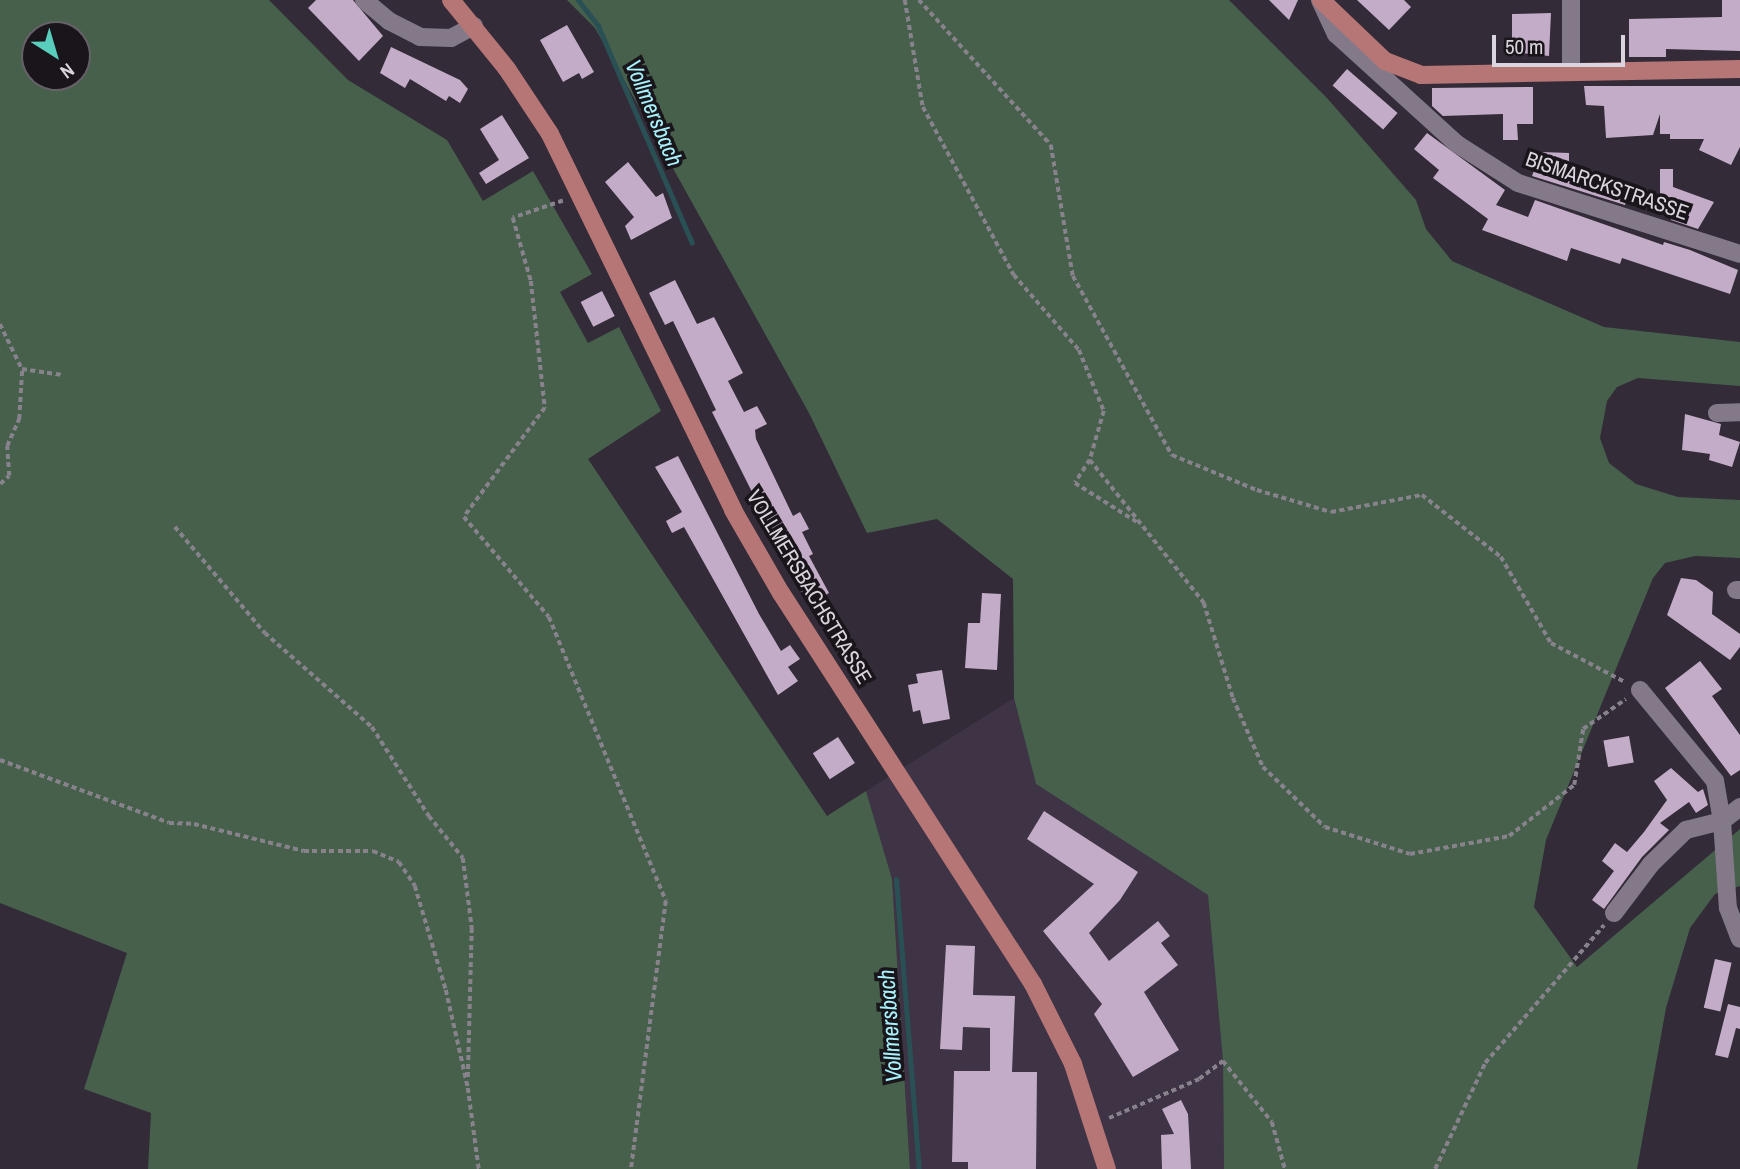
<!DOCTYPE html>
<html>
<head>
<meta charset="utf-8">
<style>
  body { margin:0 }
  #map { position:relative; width:1740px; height:1169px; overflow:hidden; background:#332b38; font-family:"Archivo Narrow",sans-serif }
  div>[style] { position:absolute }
  .built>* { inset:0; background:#3f3346 }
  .forest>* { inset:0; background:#46604c }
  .stream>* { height:5px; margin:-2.5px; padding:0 2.5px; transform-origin:2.5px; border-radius:2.5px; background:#295055 }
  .building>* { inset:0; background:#c3acc7; transform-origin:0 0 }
  .path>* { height:3.5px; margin-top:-1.75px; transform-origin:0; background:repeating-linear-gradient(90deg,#88828d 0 5px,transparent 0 8.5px) }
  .minor>* { height:18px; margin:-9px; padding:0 9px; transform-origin:9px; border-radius:9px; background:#837988 }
  .major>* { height:18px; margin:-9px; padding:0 9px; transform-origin:9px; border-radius:9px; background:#b77676 }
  span { translate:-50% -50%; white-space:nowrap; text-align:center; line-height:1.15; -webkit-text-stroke:7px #19151b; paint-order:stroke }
  .street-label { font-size:21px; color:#d9d4dd }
  .water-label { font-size:23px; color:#a7f2fc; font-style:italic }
  .north { position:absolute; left:21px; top:21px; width:70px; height:70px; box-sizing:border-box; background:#19151b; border:2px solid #666169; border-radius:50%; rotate:143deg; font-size:19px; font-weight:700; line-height:28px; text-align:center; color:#d9d4dd }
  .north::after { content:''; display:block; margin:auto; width:24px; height:32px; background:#5acebd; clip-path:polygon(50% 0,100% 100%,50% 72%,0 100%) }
  .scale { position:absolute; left:1492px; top:35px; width:133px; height:32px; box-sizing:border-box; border:4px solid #d9d4dd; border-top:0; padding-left:9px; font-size:21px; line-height:24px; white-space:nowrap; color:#d9d4dd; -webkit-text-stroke:5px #19151b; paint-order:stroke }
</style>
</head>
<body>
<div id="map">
  <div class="built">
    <i style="clip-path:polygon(1014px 698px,1036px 784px,1208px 895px,1223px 1061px,1224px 1169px,910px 1169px,892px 879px,866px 791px)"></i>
  </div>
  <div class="forest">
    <i style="clip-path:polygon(evenodd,0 0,269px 0,348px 80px,447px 140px,483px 201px,533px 171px,592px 274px,560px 292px,588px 343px,619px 327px,661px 411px,588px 459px,827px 816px,866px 791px,892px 879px,910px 1169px,148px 1169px,151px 1113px,84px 1089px,127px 953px,0 903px,0 0,35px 35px,77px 35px,77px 77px,35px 77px,35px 35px)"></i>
    <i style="clip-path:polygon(567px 0,1229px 0,1327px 98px,1416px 200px,1426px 229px,1452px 261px,1604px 327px,1740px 342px,1740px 386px,1638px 378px,1617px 387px,1607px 401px,1600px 438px,1609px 463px,1636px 484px,1678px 497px,1740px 500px,1740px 558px,1695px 556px,1665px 563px,1653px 578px,1546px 840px,1534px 907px,1577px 967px,1740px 829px,1740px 886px,1715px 894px,1690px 928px,1666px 1008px,1637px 1169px,1224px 1169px,1223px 1061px,1208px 895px,1036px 784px,1014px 698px,1013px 579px,937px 519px,867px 533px,809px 413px,595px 28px)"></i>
  </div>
  <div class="stream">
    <i style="left:578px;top:0;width:33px;rotate:52deg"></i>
    <i style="left:598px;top:26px;width:236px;rotate:66.6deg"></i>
    <i style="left:896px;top:879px;width:291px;rotate:85.5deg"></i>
  </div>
  <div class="building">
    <i style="clip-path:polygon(316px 0,353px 0,383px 36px,359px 61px,308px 8px)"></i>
    <i style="clip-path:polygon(1269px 0,1298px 0,1289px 20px)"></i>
    <i style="clip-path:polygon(1357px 0,1404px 0,1411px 7px,1389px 30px)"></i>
    <i style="clip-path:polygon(1722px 0,1740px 0,1740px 51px,1666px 49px,1666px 57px,1629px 57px,1629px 19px,1722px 17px)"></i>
    <i style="clip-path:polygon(1551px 13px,1549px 56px,1512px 52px,1512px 14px)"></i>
    <i style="clip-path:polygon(567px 25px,594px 72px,582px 79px,579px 73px,563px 82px,540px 40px)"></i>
    <i style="clip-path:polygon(391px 47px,460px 80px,468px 89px,460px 103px,449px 96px,446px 101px,410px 79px,405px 88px,380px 73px)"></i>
    <i style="left:1347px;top:69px;width:67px;height:22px;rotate:41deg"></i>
    <i style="clip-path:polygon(1584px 86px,1740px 86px,1740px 147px,1731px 165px,1699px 150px,1704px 139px,1670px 139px,1670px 134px,1660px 134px,1660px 114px,1653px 135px,1606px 138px,1604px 106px,1586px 105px)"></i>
    <i style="clip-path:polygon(1533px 87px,1533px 124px,1517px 124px,1518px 140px,1503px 140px,1503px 114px,1443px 116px,1432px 106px,1432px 88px)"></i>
    <i style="clip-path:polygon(502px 115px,529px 158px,486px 184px,479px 173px,499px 160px,480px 129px)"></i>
    <i style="clip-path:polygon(1427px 133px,1505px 190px,1496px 205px,1528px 217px,1535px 200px,1663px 245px,1664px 242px,1690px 250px,1738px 270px,1730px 294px,1622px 258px,1620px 264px,1571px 248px,1567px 261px,1482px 230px,1488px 219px,1433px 178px,1439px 170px,1414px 149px)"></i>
    <i style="clip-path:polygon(1541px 152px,1569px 153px,1569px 161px,1576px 166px,1633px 184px,1625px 205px,1532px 176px)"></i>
    <i style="clip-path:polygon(628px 162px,656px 197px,663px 193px,672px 218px,631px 240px,625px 226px,634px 217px,605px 182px)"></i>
    <i style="clip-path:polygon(1660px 169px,1673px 169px,1673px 187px,1714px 202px,1698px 229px,1671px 220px,1674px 213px,1660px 209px)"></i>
    <i style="clip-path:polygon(675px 280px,697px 324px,714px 317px,743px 373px,728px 381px,744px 412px,757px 406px,767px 424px,755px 430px,756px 439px,793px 516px,800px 512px,809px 529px,802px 532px,813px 554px,809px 556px,829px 593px,808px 604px,712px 412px,716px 410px,673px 321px,665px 325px,649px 293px)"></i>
    <i style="left:602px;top:291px;width:28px;height:24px;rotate:63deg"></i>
    <i style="clip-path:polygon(1685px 414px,1721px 424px,1719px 435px,1740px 442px,1732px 467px,1709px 460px,1710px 454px,1682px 450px)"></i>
    <i style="clip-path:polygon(678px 456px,759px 614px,781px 651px,790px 645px,800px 659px,788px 667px,798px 681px,778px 695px,684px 527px,672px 533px,666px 521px,682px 512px,655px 467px)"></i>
    <i style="clip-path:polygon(1681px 578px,1696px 580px,1713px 592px,1712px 614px,1740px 634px,1740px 647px,1730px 660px,1667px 615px)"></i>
    <i style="clip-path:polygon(982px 593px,1001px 594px,997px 670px,965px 668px,968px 623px,980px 623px)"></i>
    <i style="clip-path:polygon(1700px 661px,1722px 689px,1712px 696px,1740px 735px,1740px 770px,1731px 776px,1665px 688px)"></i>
    <i style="clip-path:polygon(942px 670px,950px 719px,923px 724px,920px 710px,913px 712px,908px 685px,918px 683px,916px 674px)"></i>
    <i style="left:1629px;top:736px;width:27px;height:26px;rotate:80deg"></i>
    <i style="left:838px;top:737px;width:31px;height:30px;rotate:57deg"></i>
    <i style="clip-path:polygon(1671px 768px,1698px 792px,1703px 789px,1708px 805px,1696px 813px,1689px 802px,1660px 823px,1669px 830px,1642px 857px,1604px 909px,1592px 900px,1614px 871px,1602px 861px,1615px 843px,1627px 852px,1644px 832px,1667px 800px,1654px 781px)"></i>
    <i style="clip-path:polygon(1044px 811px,1138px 872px,1120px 900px,1089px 933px,1109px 961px,1158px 921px,1170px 936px,1161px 943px,1178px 965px,1144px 992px,1179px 1050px,1133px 1077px,1094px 1014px,1102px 1004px,1043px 931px,1094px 884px,1027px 839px)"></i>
    <i style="clip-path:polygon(946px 945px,975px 946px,973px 995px,1015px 996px,1012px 1072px,1037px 1072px,1036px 1169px,968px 1169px,968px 1162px,952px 1162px,954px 1071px,990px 1071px,990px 1028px,963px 1027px,962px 1050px,940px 1049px)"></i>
    <i style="left:1715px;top:959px;width:17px;height:50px;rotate:13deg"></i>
    <i style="clip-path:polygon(1728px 1004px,1740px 1007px,1740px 1029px,1736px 1028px,1728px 1058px,1715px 1055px)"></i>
    <i style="clip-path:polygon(1181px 1100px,1188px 1114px,1191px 1169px,1162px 1169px,1161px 1135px,1174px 1134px,1162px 1109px)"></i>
  </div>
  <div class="path">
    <i style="left:905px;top:0;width:109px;rotate:80.5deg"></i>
    <i style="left:923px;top:107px;width:191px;rotate:61.6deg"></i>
    <i style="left:1014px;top:275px;width:99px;rotate:49.1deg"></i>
    <i style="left:1079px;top:350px;width:66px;rotate:67.7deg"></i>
    <i style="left:1104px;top:411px;width:51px;rotate:105.9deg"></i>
    <i style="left:1090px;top:460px;width:183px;rotate:51.4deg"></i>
    <i style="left:1204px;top:603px;width:99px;rotate:73deg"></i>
    <i style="left:1233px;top:698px;width:75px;rotate:66.5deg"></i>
    <i style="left:1263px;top:767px;width:86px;rotate:44.1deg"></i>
    <i style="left:1325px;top:827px;width:89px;rotate:17.6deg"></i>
    <i style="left:1410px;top:854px;width:101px;rotate:-10.3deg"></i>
    <i style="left:1509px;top:836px;width:83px;rotate:-38.1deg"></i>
    <i style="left:1574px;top:785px;width:57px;rotate:-80.9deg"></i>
    <i style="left:1583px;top:729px;width:52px;rotate:-34.9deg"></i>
    <i style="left:919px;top:0;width:196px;rotate:47.7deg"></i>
    <i style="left:1051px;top:145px;width:133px;rotate:80.5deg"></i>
    <i style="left:1073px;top:276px;width:205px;rotate:61.1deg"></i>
    <i style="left:1172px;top:455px;width:92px;rotate:22.4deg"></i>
    <i style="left:1257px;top:490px;width:77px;rotate:16.6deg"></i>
    <i style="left:1331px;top:512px;width:93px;rotate:-10.6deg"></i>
    <i style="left:1422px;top:495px;width:100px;rotate:38.1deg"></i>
    <i style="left:1501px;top:557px;width:99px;rotate:59.8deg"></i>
    <i style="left:1551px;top:643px;width:84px;rotate:27.8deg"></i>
    <i style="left:563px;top:201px;width:53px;rotate:161.2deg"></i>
    <i style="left:513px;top:218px;width:66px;rotate:74.1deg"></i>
    <i style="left:531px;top:281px;width:128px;rotate:83.7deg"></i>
    <i style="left:545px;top:408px;width:136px;rotate:126.6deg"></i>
    <i style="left:464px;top:517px;width:131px;rotate:49.6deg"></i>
    <i style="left:549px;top:617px;width:307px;rotate:67.6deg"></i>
    <i style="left:666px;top:901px;width:270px;rotate:97.4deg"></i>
    <i style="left:0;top:324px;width:50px;rotate:63.9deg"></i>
    <i style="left:22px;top:369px;width:41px;rotate:8.3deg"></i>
    <i style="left:1090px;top:460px;width:27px;rotate:123deg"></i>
    <i style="left:1075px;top:483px;width:73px;rotate:32.2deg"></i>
    <i style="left:0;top:484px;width:12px;rotate:-42deg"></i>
    <i style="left:9px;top:476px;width:30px;rotate:-94deg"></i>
    <i style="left:7px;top:446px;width:30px;rotate:-66deg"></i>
    <i style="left:19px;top:419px;width:50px;rotate:-86.6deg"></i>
    <i style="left:175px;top:527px;width:139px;rotate:49.7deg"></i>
    <i style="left:265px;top:633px;width:142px;rotate:41.3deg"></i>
    <i style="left:372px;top:727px;width:106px;rotate:57.4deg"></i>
    <i style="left:429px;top:816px;width:54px;rotate:51deg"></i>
    <i style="left:463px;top:858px;width:71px;rotate:82.7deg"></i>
    <i style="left:472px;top:928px;width:151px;rotate:91.5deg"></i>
    <i style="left:0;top:760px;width:180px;rotate:20.4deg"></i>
    <i style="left:169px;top:823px;width:25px;rotate:2deg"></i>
    <i style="left:194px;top:824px;width:113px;rotate:13.8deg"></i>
    <i style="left:304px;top:851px;width:69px"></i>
    <i style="left:373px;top:851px;width:28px;rotate:23deg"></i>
    <i style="left:399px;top:862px;width:29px;rotate:56deg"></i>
    <i style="left:415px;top:886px;width:109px;rotate:73.4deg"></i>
    <i style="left:446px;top:990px;width:100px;rotate:77.3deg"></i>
    <i style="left:468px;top:1088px;width:82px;rotate:82.3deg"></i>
    <i style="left:1109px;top:1118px;width:98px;rotate:-23.4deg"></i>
    <i style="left:1199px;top:1079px;width:30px;rotate:-37deg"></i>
    <i style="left:1223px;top:1061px;width:78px;rotate:51.2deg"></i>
    <i style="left:1272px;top:1122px;width:49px;rotate:74.5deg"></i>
    <i style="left:1435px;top:1169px;width:117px;rotate:-64.7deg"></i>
    <i style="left:1485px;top:1063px;width:182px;rotate:-49.2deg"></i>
  </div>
  <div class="minor">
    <i style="left:364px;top:0;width:33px;rotate:40deg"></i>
    <i style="left:389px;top:21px;width:35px;rotate:27deg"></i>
    <i style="left:420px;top:37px;width:31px;rotate:2deg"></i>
    <i style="left:451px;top:38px;width:26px;rotate:-28deg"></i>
    <i style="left:1320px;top:0;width:38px;rotate:65deg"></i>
    <i style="left:1336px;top:34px;width:164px;rotate:42.3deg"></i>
    <i style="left:1457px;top:144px;width:72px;rotate:32.6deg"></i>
    <i style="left:1518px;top:183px;width:233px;rotate:17.7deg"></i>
    <i style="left:1571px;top:0;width:70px;rotate:90deg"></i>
    <i style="left:1717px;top:413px;width:23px;rotate:-2deg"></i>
    <i style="left:1736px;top:590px;width:4px"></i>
    <i style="left:1740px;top:807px;width:23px;rotate:142deg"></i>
    <i style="left:1722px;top:821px;width:87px;rotate:86.1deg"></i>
    <i style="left:1728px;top:908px;width:33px;rotate:69deg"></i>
    <i style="left:1614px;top:913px;width:61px;rotate:-52.9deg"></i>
    <i style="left:1651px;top:864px;width:49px;rotate:-44.2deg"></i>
    <i style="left:1686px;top:830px;width:37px;rotate:-14deg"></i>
    <i style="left:1722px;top:821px;width:41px;rotate:-99.9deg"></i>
    <i style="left:1715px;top:781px;width:118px;rotate:-129.5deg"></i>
  </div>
  <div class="major">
    <i style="left:451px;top:0;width:89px;rotate:50.9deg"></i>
    <i style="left:507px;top:69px;width:78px;rotate:56.5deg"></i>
    <i style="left:550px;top:134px;width:418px;rotate:64deg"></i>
    <i style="left:733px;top:510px;width:96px;rotate:60deg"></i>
    <i style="left:781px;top:593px;width:465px;rotate:57.2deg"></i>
    <i style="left:1033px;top:984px;width:89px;rotate:63.4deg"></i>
    <i style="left:1073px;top:1064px;width:110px;rotate:72.1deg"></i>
    <i style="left:1321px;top:0;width:88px;rotate:43.6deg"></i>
    <i style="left:1385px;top:61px;width:39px;rotate:21deg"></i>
    <i style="left:1421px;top:75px;width:319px;rotate:-1.1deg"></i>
  </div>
  <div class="street-label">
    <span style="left:1607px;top:186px;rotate:19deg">BISMARCKSTRASSE</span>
    <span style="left:809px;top:587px;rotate:59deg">VOLLMERSBACHSTRASSE</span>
  </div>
  <div class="water-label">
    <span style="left:654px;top:113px;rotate:67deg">Vollmersbach</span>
    <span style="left:890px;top:1026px;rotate:-94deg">Vollmersbach</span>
  </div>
  <div class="north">N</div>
  <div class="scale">50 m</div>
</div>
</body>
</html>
